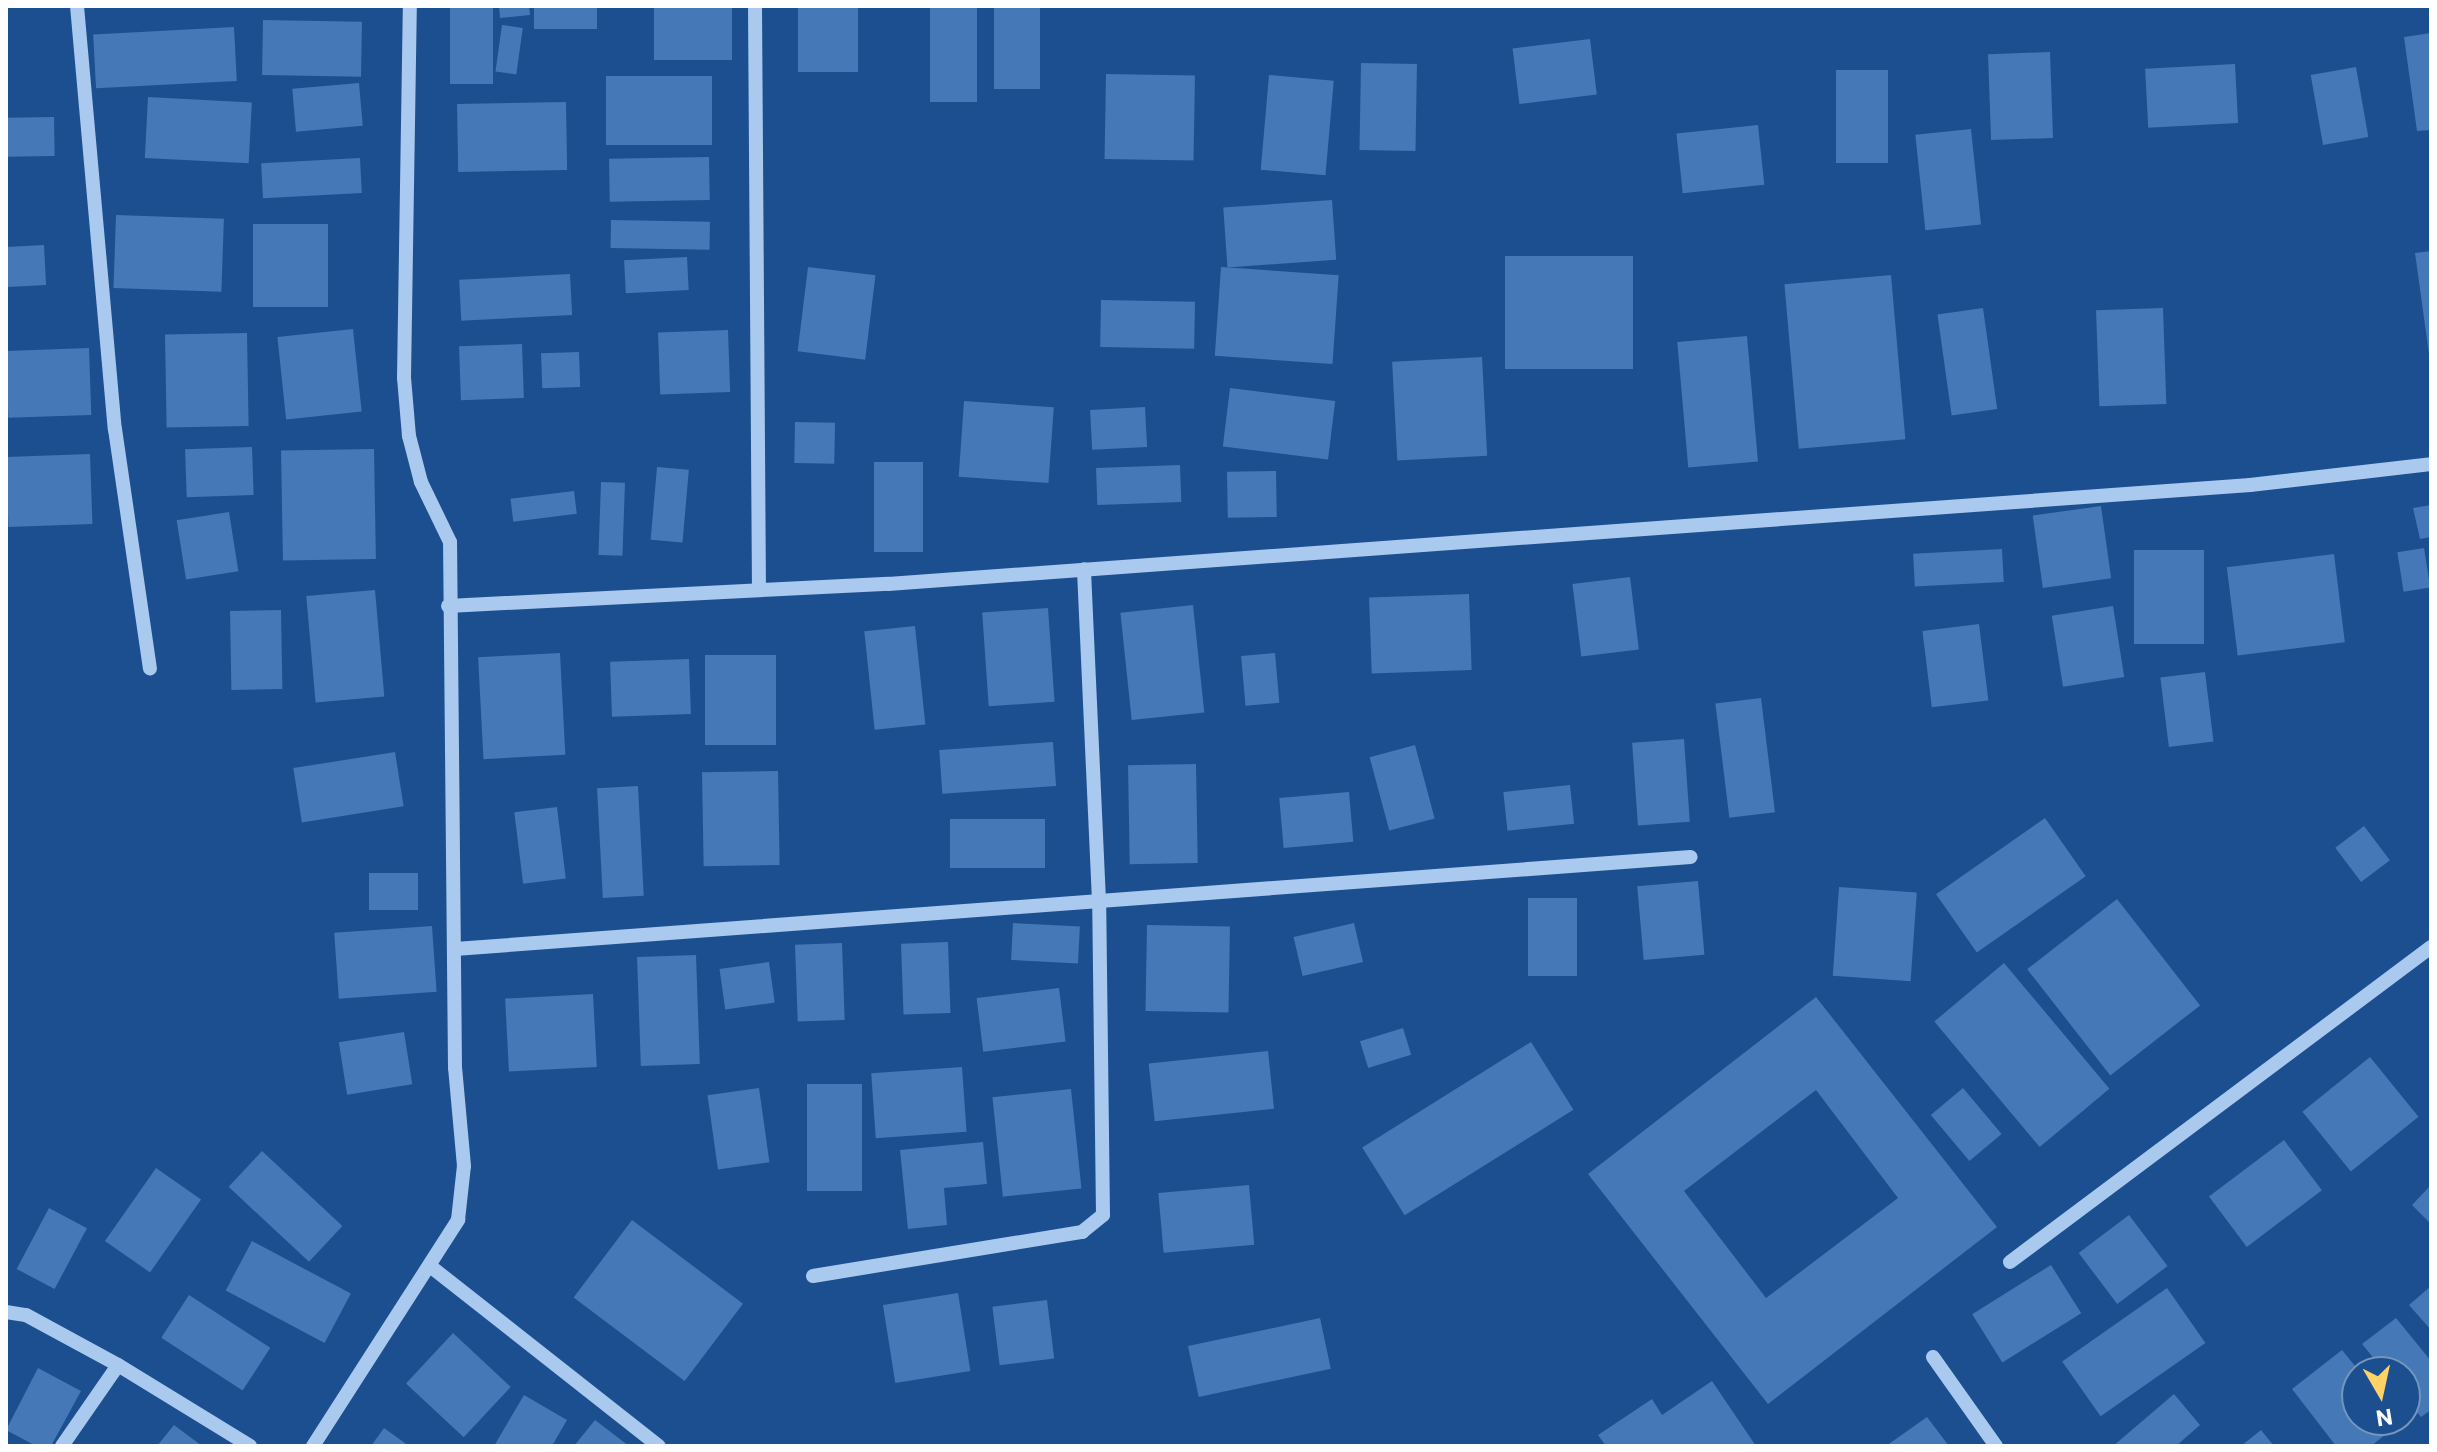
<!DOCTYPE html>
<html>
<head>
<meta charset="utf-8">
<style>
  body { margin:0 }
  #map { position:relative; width:2437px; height:1452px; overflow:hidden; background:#1b4f8f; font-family:Commissioner,sans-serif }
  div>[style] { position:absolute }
  .building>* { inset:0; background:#4478b7; transform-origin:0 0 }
  .minor>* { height:14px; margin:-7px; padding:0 7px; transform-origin:7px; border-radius:7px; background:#a9c9ee }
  span { translate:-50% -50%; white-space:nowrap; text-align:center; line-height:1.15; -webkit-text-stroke:6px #1b4f8f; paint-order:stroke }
  .frame { position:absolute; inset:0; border:8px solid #fff; pointer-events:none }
  .north { position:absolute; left:2341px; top:1356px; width:80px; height:80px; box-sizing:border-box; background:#1b4f8f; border:2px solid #7695bc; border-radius:50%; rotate:171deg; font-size:22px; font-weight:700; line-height:32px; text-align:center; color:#fff }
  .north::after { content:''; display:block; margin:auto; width:28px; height:36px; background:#ffd166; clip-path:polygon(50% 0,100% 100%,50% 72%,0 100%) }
</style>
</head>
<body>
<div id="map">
  <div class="building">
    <i style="left:450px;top:6px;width:43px;height:78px"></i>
    <i style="clip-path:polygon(499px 6px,529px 6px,530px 15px,500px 18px)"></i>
    <i style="left:534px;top:6px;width:63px;height:23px"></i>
    <i style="left:654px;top:6px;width:78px;height:54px"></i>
    <i style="left:798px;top:6px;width:60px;height:66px"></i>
    <i style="left:994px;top:6px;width:46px;height:83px"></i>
    <i style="left:930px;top:7px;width:47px;height:95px"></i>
    <i style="left:263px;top:20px;width:99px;height:55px;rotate:1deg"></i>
    <i style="left:502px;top:25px;width:21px;height:47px;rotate:8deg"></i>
    <i style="left:234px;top:27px;width:54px;height:141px;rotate:87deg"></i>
    <i style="clip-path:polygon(2431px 33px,2431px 130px,2417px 131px,2404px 37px)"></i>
    <i style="left:1590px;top:39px;width:56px;height:78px;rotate:83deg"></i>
    <i style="left:2050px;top:52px;width:86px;height:62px;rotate:88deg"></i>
    <i style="left:1361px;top:63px;width:56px;height:87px;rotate:1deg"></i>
    <i style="left:2235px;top:64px;width:59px;height:90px;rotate:87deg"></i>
    <i style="left:2356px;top:67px;width:71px;height:46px;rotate:80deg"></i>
    <i style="left:1836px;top:70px;width:52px;height:93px"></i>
    <i style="left:1106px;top:74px;width:89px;height:85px;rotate:1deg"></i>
    <i style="left:1269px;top:75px;width:65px;height:95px;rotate:5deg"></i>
    <i style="left:606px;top:76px;width:106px;height:69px"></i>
    <i style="left:359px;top:83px;width:43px;height:67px;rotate:85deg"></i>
    <i style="left:148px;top:97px;width:104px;height:61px;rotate:3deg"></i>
    <i style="left:566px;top:102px;width:68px;height:109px;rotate:89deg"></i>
    <i style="left:54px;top:117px;width:39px;height:48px;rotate:89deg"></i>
    <i style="left:1758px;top:125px;width:60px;height:82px;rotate:84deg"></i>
    <i style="left:1971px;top:129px;width:96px;height:56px;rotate:84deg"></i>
    <i style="left:709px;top:157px;width:43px;height:100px;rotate:89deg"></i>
    <i style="left:360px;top:158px;width:35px;height:99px;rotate:87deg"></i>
    <i style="left:1332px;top:200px;width:60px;height:109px;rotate:86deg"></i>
    <i style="left:116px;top:215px;width:108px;height:73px;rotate:2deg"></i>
    <i style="left:611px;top:220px;width:99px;height:28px;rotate:1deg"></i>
    <i style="left:328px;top:224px;width:83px;height:75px;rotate:90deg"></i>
    <i style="left:44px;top:245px;width:40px;height:38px;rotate:87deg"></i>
    <i style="clip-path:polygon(2431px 251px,2431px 354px,2429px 354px,2415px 253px)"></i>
    <i style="left:1505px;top:256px;width:128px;height:113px"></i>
    <i style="left:687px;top:257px;width:33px;height:63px;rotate:87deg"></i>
    <i style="left:808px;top:267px;width:68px;height:85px;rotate:7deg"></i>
    <i style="left:1221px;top:267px;width:118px;height:89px;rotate:4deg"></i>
    <i style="left:570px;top:274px;width:41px;height:111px;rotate:87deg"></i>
    <i style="left:1891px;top:275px;width:165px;height:107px;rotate:85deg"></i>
    <i style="left:1101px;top:300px;width:94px;height:47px;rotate:1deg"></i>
    <i style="left:1983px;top:308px;width:102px;height:46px;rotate:82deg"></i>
    <i style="left:2163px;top:308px;width:96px;height:67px;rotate:88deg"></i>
    <i style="left:353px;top:329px;width:83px;height:76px;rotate:84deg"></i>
    <i style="left:728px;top:330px;width:62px;height:70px;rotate:88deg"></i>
    <i style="left:247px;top:333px;width:93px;height:82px;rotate:89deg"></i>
    <i style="left:1747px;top:336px;width:126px;height:70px;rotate:85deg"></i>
    <i style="left:522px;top:344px;width:54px;height:63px;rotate:88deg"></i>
    <i style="left:89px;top:348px;width:67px;height:83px;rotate:88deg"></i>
    <i style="left:579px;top:352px;width:35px;height:38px;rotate:88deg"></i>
    <i style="left:1482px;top:357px;width:99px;height:90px;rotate:87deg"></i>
    <i style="left:1230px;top:388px;width:106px;height:59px;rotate:7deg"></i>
    <i style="left:964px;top:401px;width:90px;height:76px;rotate:4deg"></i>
    <i style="left:1145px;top:407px;width:40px;height:55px;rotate:87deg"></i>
    <i style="left:795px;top:422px;width:40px;height:41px;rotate:1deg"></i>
    <i style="left:252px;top:447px;width:48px;height:67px;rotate:88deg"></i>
    <i style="left:374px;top:449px;width:110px;height:93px;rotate:89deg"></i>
    <i style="left:90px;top:454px;width:70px;height:84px;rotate:88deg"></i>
    <i style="left:874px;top:462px;width:49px;height:90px"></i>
    <i style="left:1180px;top:465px;width:37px;height:84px;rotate:88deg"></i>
    <i style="left:657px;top:467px;width:32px;height:73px;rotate:5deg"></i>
    <i style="left:1276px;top:471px;width:46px;height:49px;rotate:89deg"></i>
    <i style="left:601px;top:482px;width:24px;height:73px;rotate:2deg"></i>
    <i style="left:574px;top:491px;width:23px;height:64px;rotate:83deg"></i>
    <i style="clip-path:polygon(2431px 505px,2431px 537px,2420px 539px,2413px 508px)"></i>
    <i style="left:2101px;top:506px;width:73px;height:69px;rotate:82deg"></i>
    <i style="left:229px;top:512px;width:60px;height:53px;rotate:81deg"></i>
    <i style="left:2424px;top:548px;width:40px;height:27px;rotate:81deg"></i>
    <i style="left:2002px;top:549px;width:33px;height:89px;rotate:87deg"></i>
    <i style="left:2204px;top:550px;width:94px;height:70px;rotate:90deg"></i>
    <i style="left:2334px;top:554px;width:89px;height:108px;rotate:83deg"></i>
    <i style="left:1630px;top:577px;width:73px;height:58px;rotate:83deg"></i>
    <i style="left:375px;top:590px;width:107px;height:69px;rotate:85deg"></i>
    <i style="left:1469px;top:594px;width:76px;height:100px;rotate:88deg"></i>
    <i style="left:1193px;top:605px;width:108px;height:73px;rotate:84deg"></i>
    <i style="left:2113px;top:606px;width:72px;height:62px;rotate:81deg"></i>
    <i style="left:1048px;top:608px;width:94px;height:66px;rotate:86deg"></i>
    <i style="left:281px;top:610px;width:79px;height:51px;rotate:89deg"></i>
    <i style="left:1979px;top:624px;width:77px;height:57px;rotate:83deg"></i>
    <i style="left:915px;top:626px;width:99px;height:51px;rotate:84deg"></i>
    <i style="left:560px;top:653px;width:102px;height:82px;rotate:87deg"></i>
    <i style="left:1275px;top:653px;width:50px;height:34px;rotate:85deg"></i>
    <i style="left:705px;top:655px;width:71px;height:90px"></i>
    <i style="left:689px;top:659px;width:55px;height:79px;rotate:88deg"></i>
    <i style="left:2205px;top:672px;width:70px;height:45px;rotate:83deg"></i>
    <i style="left:1761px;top:698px;width:115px;height:46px;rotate:83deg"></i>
    <i style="left:1684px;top:739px;width:83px;height:52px;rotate:86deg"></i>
    <i style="left:1053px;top:742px;width:44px;height:114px;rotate:86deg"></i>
    <i style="left:1415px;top:745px;width:76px;height:47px;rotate:75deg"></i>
    <i style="left:395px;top:752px;width:55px;height:103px;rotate:81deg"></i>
    <i style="left:1196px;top:764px;width:99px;height:68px;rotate:89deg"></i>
    <i style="left:778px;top:771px;width:94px;height:76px;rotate:89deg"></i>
    <i style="left:1570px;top:785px;width:39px;height:67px;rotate:84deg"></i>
    <i style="left:638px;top:786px;width:110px;height:41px;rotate:87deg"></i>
    <i style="left:1349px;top:792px;width:50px;height:70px;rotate:85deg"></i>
    <i style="left:557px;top:807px;width:72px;height:43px;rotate:83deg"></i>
    <i style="left:2045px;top:818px;width:71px;height:133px;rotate:55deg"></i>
    <i style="left:1045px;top:819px;width:49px;height:95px;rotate:90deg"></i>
    <i style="left:2364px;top:826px;width:43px;height:36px;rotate:53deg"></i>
    <i style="left:418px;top:873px;width:37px;height:49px;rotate:90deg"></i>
    <i style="left:1698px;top:881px;width:74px;height:61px;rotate:85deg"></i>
    <i style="left:1839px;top:887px;width:78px;height:89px;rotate:4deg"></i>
    <i style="left:1528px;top:898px;width:49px;height:78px"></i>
    <i style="left:2117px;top:899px;width:135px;height:114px;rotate:52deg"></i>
    <i style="left:1013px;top:923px;width:67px;height:37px;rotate:3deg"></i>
    <i style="left:1354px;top:923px;width:40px;height:62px;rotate:77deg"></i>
    <i style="left:1147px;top:925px;width:83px;height:86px;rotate:1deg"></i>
    <i style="left:432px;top:926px;width:66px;height:98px;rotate:86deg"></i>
    <i style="left:948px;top:942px;width:71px;height:47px;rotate:88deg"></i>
    <i style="left:842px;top:943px;width:77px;height:47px;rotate:88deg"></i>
    <i style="left:696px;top:955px;width:109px;height:59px;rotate:88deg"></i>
    <i style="left:769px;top:962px;width:41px;height:50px;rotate:82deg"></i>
    <i style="left:2004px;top:963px;width:164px;height:91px;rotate:50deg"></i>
    <i style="left:1059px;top:988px;width:54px;height:83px;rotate:83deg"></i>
    <i style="left:593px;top:994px;width:73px;height:88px;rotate:87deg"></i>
    <i style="clip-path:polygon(evenodd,1816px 997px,1997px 1227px,1768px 1404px,1588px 1174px,1816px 997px,1816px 1090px,1898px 1198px,1766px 1298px,1684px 1191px,1816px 1090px)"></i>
    <i style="left:1403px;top:1028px;width:28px;height:45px;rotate:73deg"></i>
    <i style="left:404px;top:1032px;width:53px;height:66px;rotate:81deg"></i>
    <i style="left:1531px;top:1042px;width:80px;height:199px;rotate:58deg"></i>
    <i style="left:1268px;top:1051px;width:58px;height:120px;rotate:84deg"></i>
    <i style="left:2370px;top:1057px;width:77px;height:87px;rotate:51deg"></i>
    <i style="left:962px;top:1067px;width:65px;height:91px;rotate:86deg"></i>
    <i style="left:862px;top:1084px;width:107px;height:55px;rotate:90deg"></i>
    <i style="left:759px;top:1088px;width:75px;height:52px;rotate:82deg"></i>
    <i style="left:1963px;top:1088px;width:60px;height:42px;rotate:50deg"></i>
    <i style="left:1071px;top:1089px;width:100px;height:79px;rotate:84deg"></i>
    <i style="left:2284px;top:1140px;width:63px;height:94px;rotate:53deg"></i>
    <i style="clip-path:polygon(983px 1142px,987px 1184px,944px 1188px,947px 1225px,908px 1229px,900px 1150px)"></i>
    <i style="left:262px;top:1151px;width:110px;height:49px;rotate:43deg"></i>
    <i style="left:156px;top:1168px;width:55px;height:89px;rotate:35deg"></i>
    <i style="left:1249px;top:1185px;width:60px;height:91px;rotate:85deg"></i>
    <i style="clip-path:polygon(2431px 1185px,2431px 1224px,2412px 1205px)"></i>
    <i style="left:49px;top:1208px;width:43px;height:69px;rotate:28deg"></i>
    <i style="left:2129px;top:1215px;width:64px;height:63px;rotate:53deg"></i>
    <i style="left:632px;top:1220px;width:139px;height:97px;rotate:37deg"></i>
    <i style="left:252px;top:1241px;width:112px;height:56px;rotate:28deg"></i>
    <i style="left:2051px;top:1265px;width:57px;height:93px;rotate:58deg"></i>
    <i style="clip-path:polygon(2431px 1286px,2431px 1330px,2409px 1305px)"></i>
    <i style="left:2167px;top:1288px;width:67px;height:128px;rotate:55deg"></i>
    <i style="left:958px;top:1293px;width:79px;height:76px;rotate:81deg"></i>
    <i style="left:189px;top:1295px;width:97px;height:51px;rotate:33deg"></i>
    <i style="left:1047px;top:1300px;width:59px;height:55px;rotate:83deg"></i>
    <i style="left:1320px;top:1318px;width:52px;height:135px;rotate:78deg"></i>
    <i style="clip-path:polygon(2396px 1318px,2431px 1361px,2431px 1410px,2421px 1417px,2405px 1397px,2405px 1372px,2385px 1372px,2362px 1344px)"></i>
    <i style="left:453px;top:1333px;width:79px;height:69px;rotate:43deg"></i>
    <i style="clip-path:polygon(2342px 1350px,2360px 1372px,2357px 1372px,2357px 1420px,2397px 1420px,2400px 1423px,2371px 1446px,2336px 1446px,2292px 1389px)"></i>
    <i style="clip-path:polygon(38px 1368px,81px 1391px,51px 1446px,36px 1446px,6px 1430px)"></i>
    <i style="clip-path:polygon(1712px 1381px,1756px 1446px,1606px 1446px,1598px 1435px,1652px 1399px,1662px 1415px)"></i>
    <i style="clip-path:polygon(2174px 1394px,2200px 1425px,2176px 1446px,2113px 1446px)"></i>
    <i style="clip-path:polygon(524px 1395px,567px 1420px,552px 1446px,494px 1446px)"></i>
    <i style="clip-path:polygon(1927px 1417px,1949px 1446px,1886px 1446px)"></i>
    <i style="clip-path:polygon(595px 1420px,629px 1446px,574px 1446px)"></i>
    <i style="clip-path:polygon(174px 1425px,202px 1446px,157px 1446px)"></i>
    <i style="clip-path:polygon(384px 1428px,409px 1446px,371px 1446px)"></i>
    <i style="clip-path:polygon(2261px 1430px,2274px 1446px,2241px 1446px)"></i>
  </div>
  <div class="minor">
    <i style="left:77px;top:6px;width:425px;rotate:84.9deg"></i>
    <i style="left:115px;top:429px;width:242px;rotate:81.7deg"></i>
    <i style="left:755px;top:6px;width:584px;rotate:89.61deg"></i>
    <i style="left:448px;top:606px;width:441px;rotate:-2.9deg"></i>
    <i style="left:888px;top:584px;width:1366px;rotate:-4.16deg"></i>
    <i style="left:2250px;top:485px;width:182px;rotate:-6.6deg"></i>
    <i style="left:455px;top:949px;width:1239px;rotate:-4.26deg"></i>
    <i style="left:2010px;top:1262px;width:526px;rotate:-36.8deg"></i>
    <i style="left:430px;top:1266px;width:291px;rotate:38.2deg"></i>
    <i style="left:813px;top:1276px;width:273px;rotate:-9.3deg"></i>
    <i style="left:1082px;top:1232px;width:27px;rotate:-39deg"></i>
    <i style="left:1103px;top:1215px;width:314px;rotate:-90.7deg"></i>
    <i style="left:1099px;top:901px;width:332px;rotate:-92.6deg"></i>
    <i style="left:6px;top:1312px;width:20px;rotate:9deg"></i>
    <i style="left:26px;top:1315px;width:105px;rotate:28.5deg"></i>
    <i style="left:118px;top:1365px;width:155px;rotate:31.5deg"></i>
    <i style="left:1933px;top:1357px;width:109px;rotate:54.7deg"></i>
    <i style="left:62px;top:1446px;width:98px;rotate:-55.3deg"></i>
    <i style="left:313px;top:1446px;width:269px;rotate:-57.3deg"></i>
    <i style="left:458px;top:1220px;width:54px;rotate:-83.7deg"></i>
    <i style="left:464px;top:1166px;width:98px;rotate:-95.2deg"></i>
    <i style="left:455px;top:1068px;width:526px;rotate:-90.54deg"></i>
    <i style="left:450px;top:542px;width:67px;rotate:-115.8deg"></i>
    <i style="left:421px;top:482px;width:48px;rotate:-104.6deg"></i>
    <i style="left:409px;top:436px;width:58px;rotate:-94.9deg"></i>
    <i style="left:404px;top:378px;width:372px;rotate:-89.1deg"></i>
  </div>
  <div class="frame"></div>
  <div class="north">N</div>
</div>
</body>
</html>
